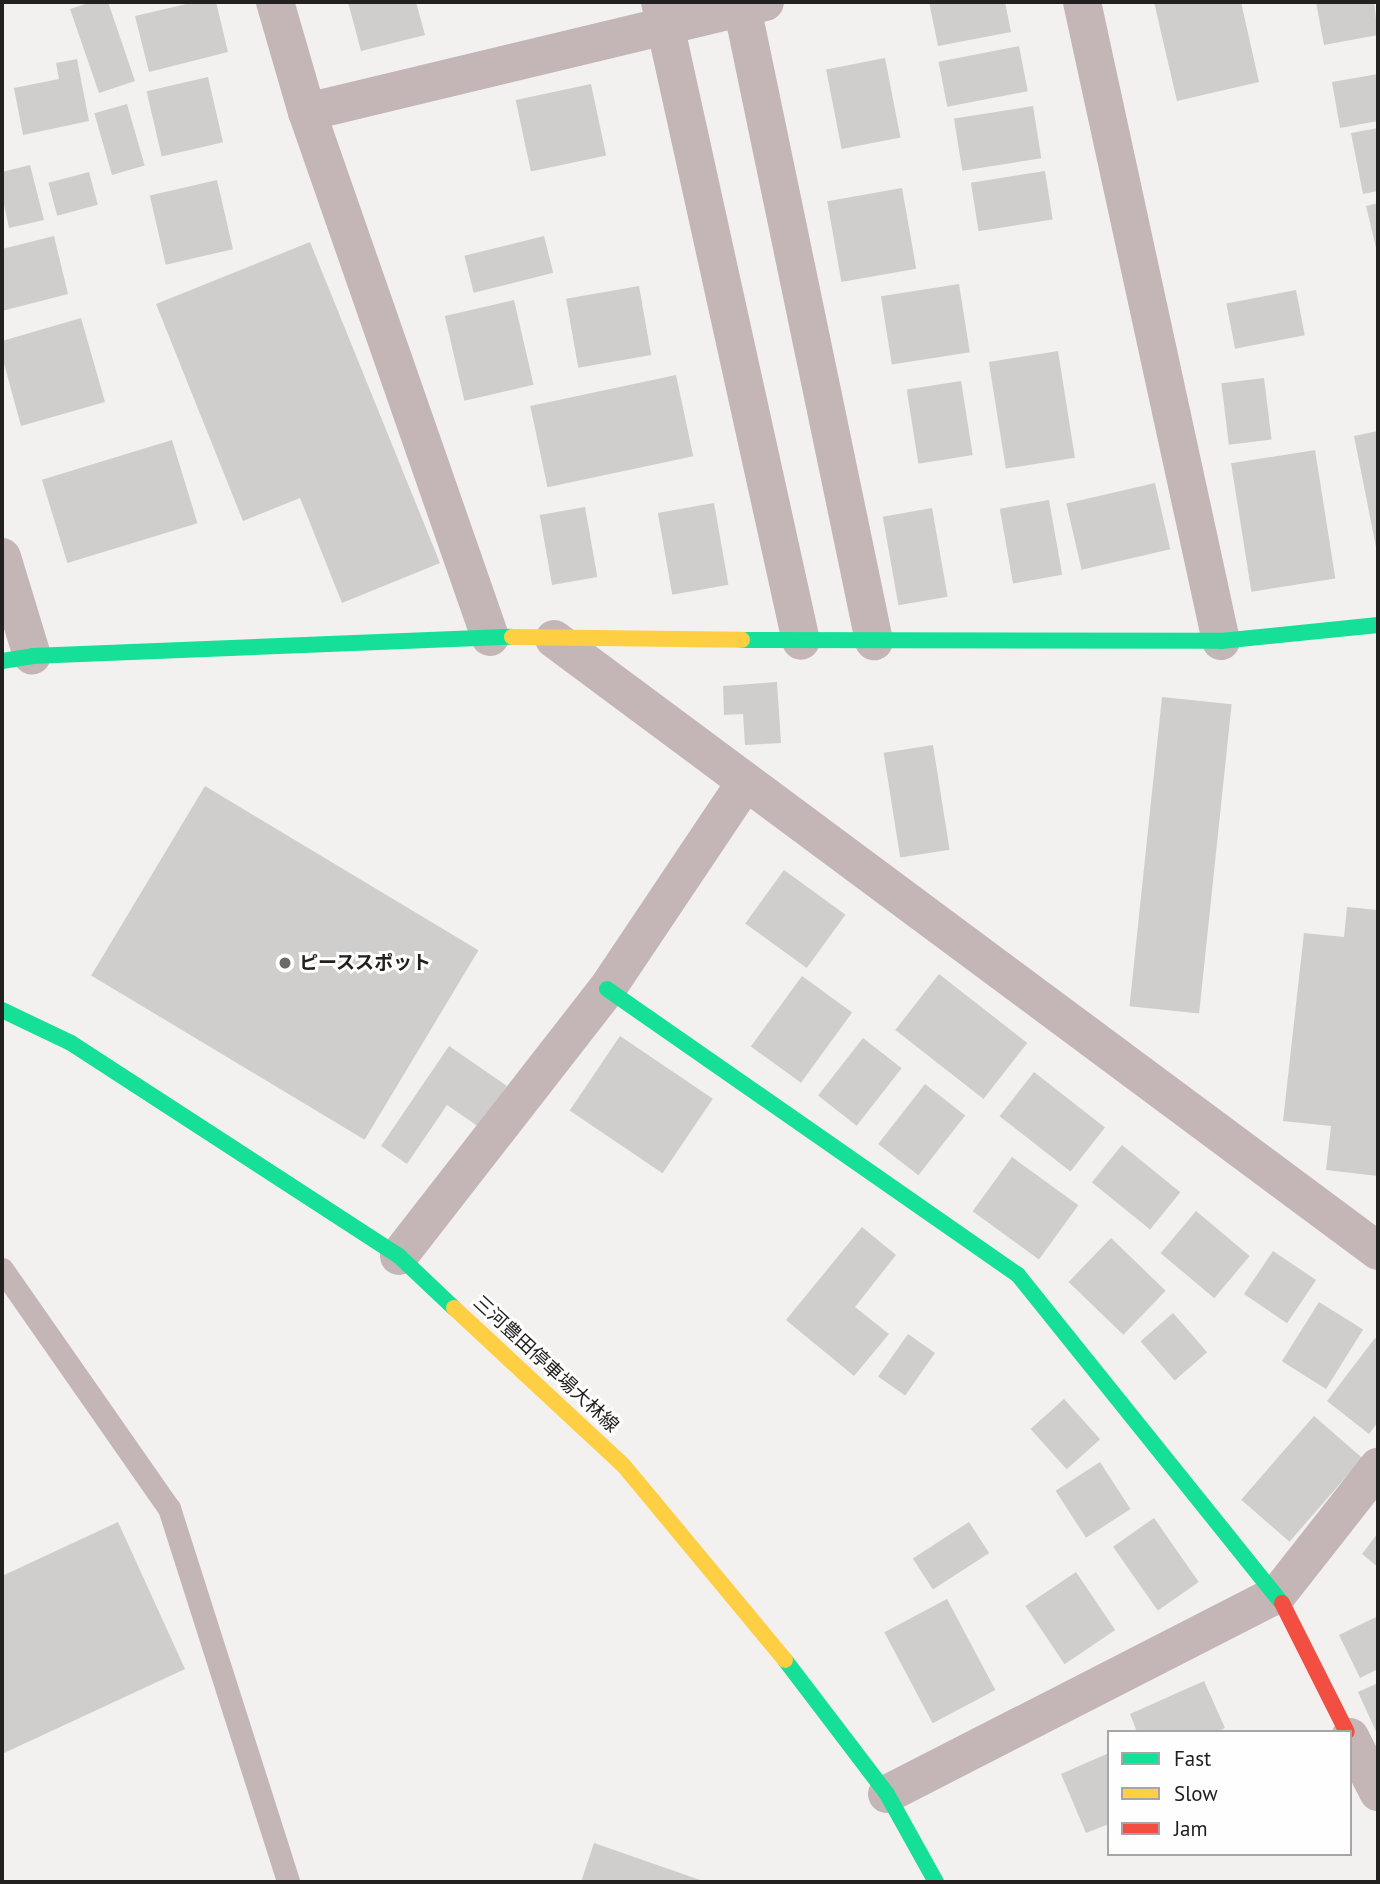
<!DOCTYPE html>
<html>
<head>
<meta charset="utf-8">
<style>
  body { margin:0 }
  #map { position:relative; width:1380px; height:1884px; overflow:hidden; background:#f3f1ef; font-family:"PT Sans","Noto Sans JP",sans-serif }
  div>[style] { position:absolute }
  .building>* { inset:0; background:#cfcecc; transform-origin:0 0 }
  .lane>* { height:23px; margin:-11.5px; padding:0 11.5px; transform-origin:11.5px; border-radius:11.5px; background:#c4b6b7 }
  .street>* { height:38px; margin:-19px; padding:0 19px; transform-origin:19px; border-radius:19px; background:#c4b6b7 }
  .fast>* { height:16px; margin:-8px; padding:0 8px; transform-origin:8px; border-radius:8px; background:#16e098 }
  .slow>* { height:16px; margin:-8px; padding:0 8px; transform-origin:8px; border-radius:8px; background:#ffcf43 }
  .jam>* { height:16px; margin:-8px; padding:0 8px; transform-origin:8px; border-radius:8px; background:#f24e42 }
  .dots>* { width:19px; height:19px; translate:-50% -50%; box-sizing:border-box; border:4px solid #fffefe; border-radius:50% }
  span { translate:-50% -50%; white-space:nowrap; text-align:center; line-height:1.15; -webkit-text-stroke:6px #fffefe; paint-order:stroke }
  .poi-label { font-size:19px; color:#222120; font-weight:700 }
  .left { translate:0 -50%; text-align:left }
  .street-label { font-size:19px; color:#222120 }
  .frame { position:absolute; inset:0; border:4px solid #222120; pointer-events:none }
  .legend { position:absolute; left:1107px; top:1730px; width:245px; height:126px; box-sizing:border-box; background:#fffefe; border:2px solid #a7a6a5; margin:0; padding:9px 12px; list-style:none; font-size:21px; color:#222120 }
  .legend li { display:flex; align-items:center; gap:14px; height:35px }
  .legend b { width:35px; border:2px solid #a7a6a5 }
</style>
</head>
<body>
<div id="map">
  <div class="building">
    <i style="clip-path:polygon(92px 2px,108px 2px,135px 81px,99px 93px,70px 9px)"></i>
    <i style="clip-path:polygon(195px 2px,216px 2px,228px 52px,149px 72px,135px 16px)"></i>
    <i style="clip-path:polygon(348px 2px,416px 2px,425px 35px,361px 51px)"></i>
    <i style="clip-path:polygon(929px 2px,1005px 2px,1011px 32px,938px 46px)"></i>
    <i style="clip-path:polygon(1154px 2px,1241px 2px,1259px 82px,1177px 101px)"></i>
    <i style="clip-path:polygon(1316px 2px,1374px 2px,1378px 35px,1324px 45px)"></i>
    <i style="left:1019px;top:46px;width:46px;height:82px;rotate:79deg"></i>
    <i style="left:885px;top:58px;width:81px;height:60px;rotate:79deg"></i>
    <i style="clip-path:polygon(77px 59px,89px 121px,23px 135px,14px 88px,59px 79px,56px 63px)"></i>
    <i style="clip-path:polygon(1378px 74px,1378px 121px,1340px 128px,1332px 82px)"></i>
    <i style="left:208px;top:77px;width:67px;height:63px;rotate:77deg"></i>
    <i style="left:591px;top:84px;width:73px;height:77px;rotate:78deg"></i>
    <i style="left:127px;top:104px;width:64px;height:34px;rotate:74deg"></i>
    <i style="left:1033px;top:106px;width:53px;height:80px;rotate:81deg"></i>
    <i style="clip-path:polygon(1378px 128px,1378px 191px,1363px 194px,1351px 133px)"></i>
    <i style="clip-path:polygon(30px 165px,44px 220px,9px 228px,2px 195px,2px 172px)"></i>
    <i style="left:1045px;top:171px;width:49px;height:75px;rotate:81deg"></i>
    <i style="left:89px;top:172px;width:34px;height:42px;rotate:75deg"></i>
    <i style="left:217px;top:180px;width:71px;height:69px;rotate:77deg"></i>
    <i style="left:902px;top:188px;width:82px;height:76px;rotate:80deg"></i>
    <i style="clip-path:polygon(1378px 203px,1378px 252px,1377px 252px,1366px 206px)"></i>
    <i style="clip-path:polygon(54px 236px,68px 294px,2px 311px,2px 249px)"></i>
    <i style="left:544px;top:236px;width:38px;height:82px;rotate:76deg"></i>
    <i style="clip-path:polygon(310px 242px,440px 563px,342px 603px,300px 498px,243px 521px,156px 304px)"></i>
    <i style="left:959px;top:284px;width:69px;height:79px;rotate:81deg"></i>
    <i style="left:639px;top:286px;width:70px;height:74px;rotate:80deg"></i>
    <i style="left:1296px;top:290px;width:46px;height:71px;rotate:79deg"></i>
    <i style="left:514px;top:300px;width:87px;height:71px;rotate:77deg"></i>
    <i style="clip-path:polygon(81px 318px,105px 402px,21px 426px,2px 356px,2px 341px)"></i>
    <i style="left:1058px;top:351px;width:108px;height:70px;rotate:81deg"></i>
    <i style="left:676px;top:375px;width:83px;height:149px;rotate:78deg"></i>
    <i style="left:1264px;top:378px;width:62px;height:43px;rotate:83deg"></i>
    <i style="left:961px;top:381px;width:75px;height:55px;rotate:81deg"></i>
    <i style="clip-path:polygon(1378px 431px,1378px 552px,1377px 552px,1354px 436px)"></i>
    <i style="left:172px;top:440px;width:87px;height:136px;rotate:73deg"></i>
    <i style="left:1315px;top:450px;width:130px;height:85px;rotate:81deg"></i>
    <i style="left:1155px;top:483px;width:68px;height:91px;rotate:77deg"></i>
    <i style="left:1049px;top:500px;width:76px;height:50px;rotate:80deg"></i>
    <i style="left:714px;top:503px;width:83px;height:57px;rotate:80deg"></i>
    <i style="left:585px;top:507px;width:71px;height:46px;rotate:80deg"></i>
    <i style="left:932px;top:508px;width:90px;height:50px;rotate:80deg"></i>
    <i style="clip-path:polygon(777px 682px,781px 743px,745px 745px,743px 714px,724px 715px,723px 686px)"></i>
    <i style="left:1162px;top:697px;width:70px;height:311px;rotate:6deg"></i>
    <i style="left:933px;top:745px;width:106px;height:50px;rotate:81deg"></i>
    <i style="left:205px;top:786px;width:319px;height:221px;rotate:31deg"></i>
    <i style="left:784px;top:870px;width:76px;height:66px;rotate:36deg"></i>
    <i style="clip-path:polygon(1347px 907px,1378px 910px,1378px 1176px,1326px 1170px,1331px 1126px,1283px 1121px,1304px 933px,1344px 937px)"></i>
    <i style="left:939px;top:974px;width:112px;height:71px;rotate:38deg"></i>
    <i style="left:802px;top:976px;width:62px;height:87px;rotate:36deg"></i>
    <i style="left:620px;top:1036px;width:112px;height:90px;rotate:34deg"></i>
    <i style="left:863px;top:1038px;width:49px;height:73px;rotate:38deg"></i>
    <i style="clip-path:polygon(449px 1046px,507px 1086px,479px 1127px,447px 1105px,407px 1164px,381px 1146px)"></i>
    <i style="left:1034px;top:1072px;width:90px;height:56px;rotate:38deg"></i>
    <i style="left:925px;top:1084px;width:51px;height:76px;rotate:38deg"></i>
    <i style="left:1122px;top:1145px;width:75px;height:48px;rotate:39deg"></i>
    <i style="left:1012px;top:1157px;width:82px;height:67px;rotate:36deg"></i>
    <i style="left:1196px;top:1211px;width:70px;height:55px;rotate:40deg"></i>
    <i style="clip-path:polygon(862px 1227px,896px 1255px,855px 1307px,889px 1334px,854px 1376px,786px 1320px)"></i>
    <i style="left:1111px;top:1238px;width:76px;height:61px;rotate:44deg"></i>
    <i style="left:1273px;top:1251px;width:52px;height:52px;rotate:34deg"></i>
    <i style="left:1319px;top:1302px;width:52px;height:70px;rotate:32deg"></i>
    <i style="left:1173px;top:1313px;width:52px;height:43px;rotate:49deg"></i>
    <i style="left:908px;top:1334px;width:33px;height:52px;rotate:35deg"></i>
    <i style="clip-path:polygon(1375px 1338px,1378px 1340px,1378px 1422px,1369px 1434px,1327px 1401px)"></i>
    <i style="left:1064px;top:1399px;width:54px;height:45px;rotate:48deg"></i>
    <i style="left:1314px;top:1416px;width:64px;height:111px;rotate:41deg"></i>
    <i style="left:1100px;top:1462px;width:56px;height:53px;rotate:57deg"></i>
    <i style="left:1154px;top:1518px;width:78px;height:50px;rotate:55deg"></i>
    <i style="clip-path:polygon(118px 1522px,185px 1669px,2px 1754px,2px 1576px)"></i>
    <i style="left:969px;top:1522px;width:37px;height:67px;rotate:57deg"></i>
    <i style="clip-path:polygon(1378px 1533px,1378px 1567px,1362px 1554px)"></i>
    <i style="left:1076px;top:1572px;width:70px;height:61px;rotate:56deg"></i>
    <i style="left:947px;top:1599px;width:103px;height:71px;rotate:62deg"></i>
    <i style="clip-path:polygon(1378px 1616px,1378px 1669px,1360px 1678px,1339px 1635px)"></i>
    <i style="clip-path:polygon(1204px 1681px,1225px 1728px,1216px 1732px,1137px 1732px,1130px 1714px)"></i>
    <i style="clip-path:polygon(1378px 1683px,1378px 1736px,1358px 1692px)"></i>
    <i style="clip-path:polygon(1109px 1753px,1109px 1824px,1086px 1833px,1061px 1774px)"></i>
    <i style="clip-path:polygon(594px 1843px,706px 1882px,581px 1882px)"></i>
  </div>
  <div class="lane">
    <i style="left:2px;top:1269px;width:292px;rotate:55.1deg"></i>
    <i style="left:169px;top:1508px;width:392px;rotate:72.3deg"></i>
  </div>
  <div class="street">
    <i style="left:275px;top:2px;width:115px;rotate:73.8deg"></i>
    <i style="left:307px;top:112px;width:556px;rotate:70.78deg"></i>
    <i style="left:660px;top:2px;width:654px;rotate:77.56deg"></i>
    <i style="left:741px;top:2px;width:653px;rotate:78.24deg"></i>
    <i style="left:1082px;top:2px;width:654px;rotate:77.73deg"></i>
    <i style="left:307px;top:112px;width:471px;rotate:-13.5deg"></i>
    <i style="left:2px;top:557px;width:103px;rotate:73.1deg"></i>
    <i style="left:554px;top:639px;width:1026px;rotate:36.6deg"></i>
    <i style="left:399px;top:1256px;width:338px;rotate:-52.1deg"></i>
    <i style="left:607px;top:989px;width:247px;rotate:-56.2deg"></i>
    <i style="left:1350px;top:1737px;width:62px;rotate:63deg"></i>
    <i style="left:887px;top:1794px;width:439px;rotate:-27.1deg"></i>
    <i style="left:1278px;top:1594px;width:162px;rotate:-51.8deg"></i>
  </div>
  <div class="fast">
    <i style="left:742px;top:640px;width:479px;rotate:0.1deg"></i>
    <i style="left:1221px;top:641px;width:158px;rotate:-5.8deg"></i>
    <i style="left:2px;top:661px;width:30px;rotate:-9deg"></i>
    <i style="left:32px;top:656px;width:480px;rotate:-2.3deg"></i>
    <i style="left:607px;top:989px;width:501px;rotate:34.83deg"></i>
    <i style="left:1018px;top:1275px;width:421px;rotate:51.2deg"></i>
    <i style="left:2px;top:1010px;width:76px;rotate:25.6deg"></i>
    <i style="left:71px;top:1043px;width:391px;rotate:33deg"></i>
    <i style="left:399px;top:1256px;width:76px;rotate:43.4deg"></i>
    <i style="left:785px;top:1660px;width:168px;rotate:52.7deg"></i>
    <i style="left:887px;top:1794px;width:101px;rotate:60.9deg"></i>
  </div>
  <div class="slow">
    <i style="left:512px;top:637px;width:230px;rotate:0.7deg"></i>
    <i style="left:454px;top:1308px;width:232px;rotate:42.9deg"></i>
    <i style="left:624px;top:1466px;width:252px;rotate:50.3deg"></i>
  </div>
  <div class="jam">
    <i style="left:1282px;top:1603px;width:144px;rotate:63.3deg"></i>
  </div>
  <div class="dots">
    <i style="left:285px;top:963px;background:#6b6a68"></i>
  </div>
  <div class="poi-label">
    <span class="left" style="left:299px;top:963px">ピーススポット</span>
  </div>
  <div class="street-label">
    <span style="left:546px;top:1364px;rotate:43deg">三河豊田停車場大林線</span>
  </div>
  <div class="frame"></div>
  <ul class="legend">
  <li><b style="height:9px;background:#16e098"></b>Fast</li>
  <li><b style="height:9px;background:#ffcf43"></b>Slow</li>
  <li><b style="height:9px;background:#f24e42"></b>Jam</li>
  </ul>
</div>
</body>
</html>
